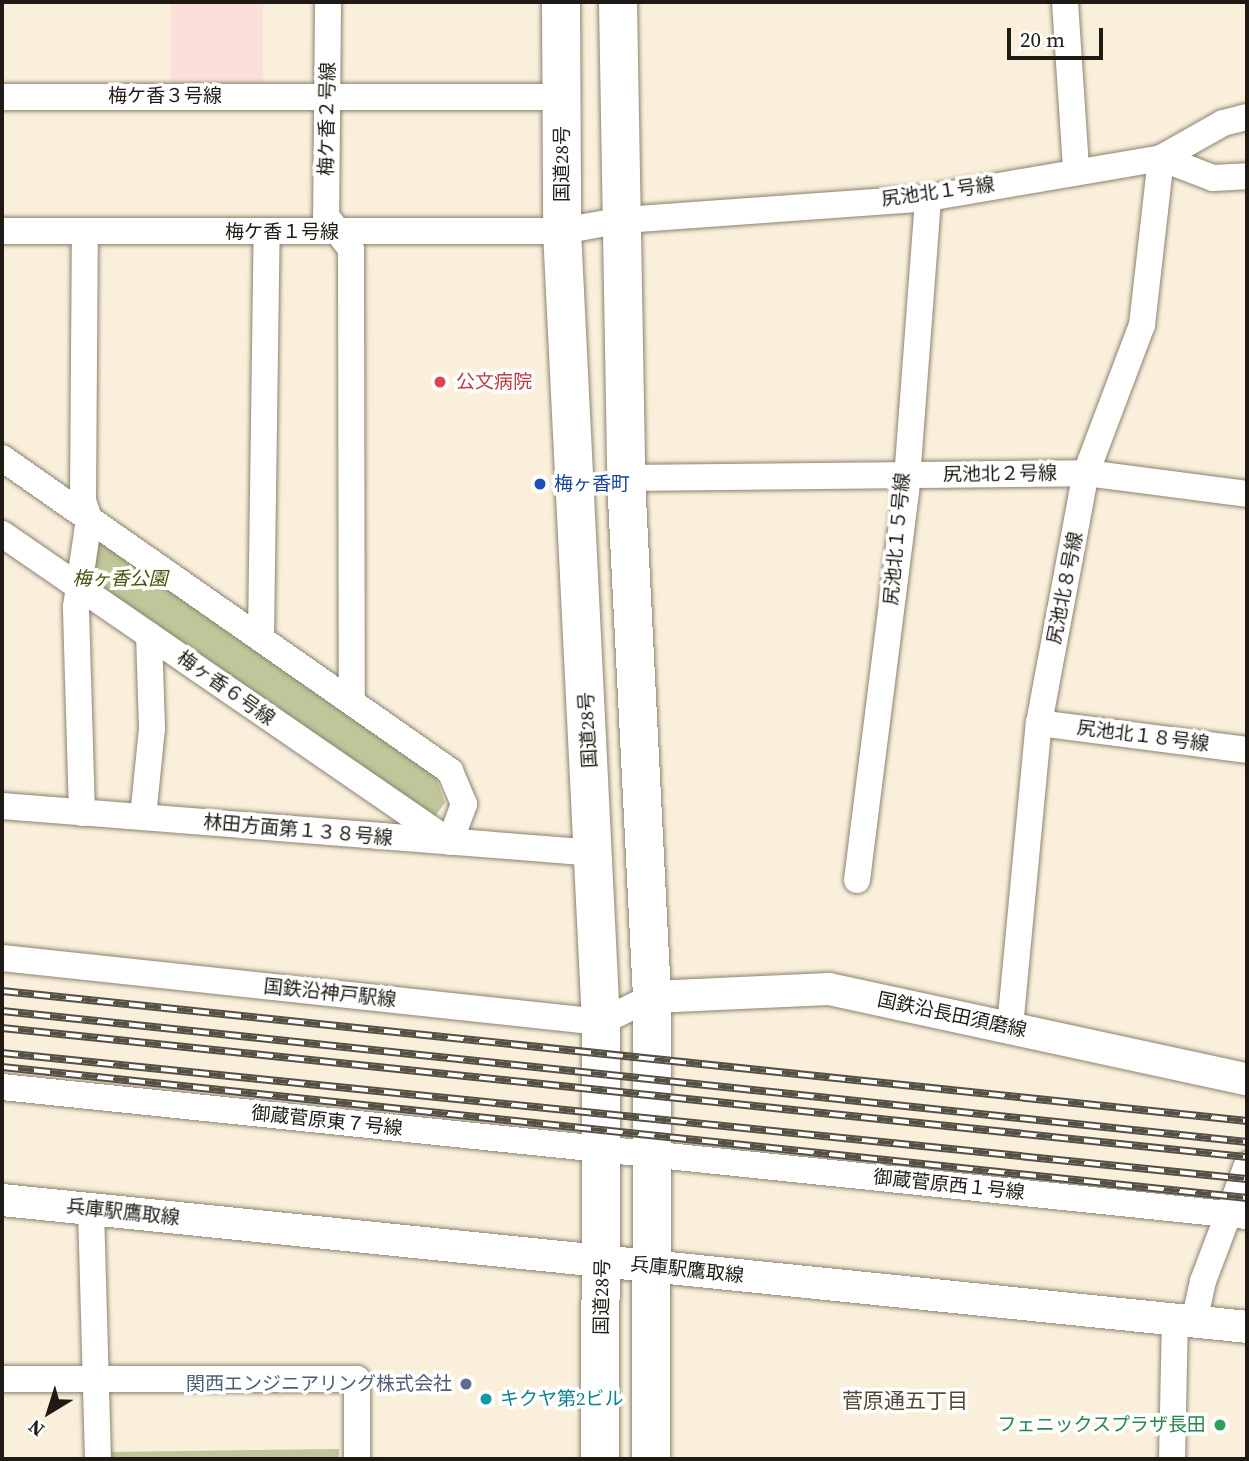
<!DOCTYPE html>
<html>
<head>
<meta charset="utf-8">
<style>
  body { margin:0 }
  #map { position:relative; width:1249px; height:1461px; overflow:hidden; background:#f9efdb; font-family:"Source Serif 4","Noto Sans JP",serif }
  div>[style] { position:absolute }
  .commercial>* { inset:0; background:#fae0d9; transform-origin:0 0 }
  .green>* { inset:0; background:#bfc699 }
  .roads { filter:drop-shadow(0 0 2px #8b8270) drop-shadow(0 0 2px #8b8270) }
  .minor>* { height:26px; margin:-13px; padding:0 13px; transform-origin:13px; border-radius:13px; background:#fff }
  .tertiary>* { height:32px; margin:-16px; padding:0 16px; transform-origin:16px; border-radius:16px; background:#fff }
  .trunk>* { height:38px; margin:-19px; padding:0 19px; transform-origin:19px; border-radius:19px; background:#fff }
  .rail>* { height:8px; margin-top:-4px; transform-origin:0; background:repeating-linear-gradient(90deg,#fff 0 16px,#555045 0 32px); box-sizing:border-box; border-block:2px solid #555045 }
  .dots>* { width:19px; height:19px; translate:-50% -50%; box-sizing:border-box; border:4px solid #fff; border-radius:50% }
  span { translate:-50% -50%; white-space:nowrap; text-align:center; line-height:1.15; -webkit-text-stroke:7px #fff; paint-order:stroke }
  .street-label { font-size:19px; color:#1f1b14 }
  .health-label { font-size:19px; color:#be3a42 }
  .left { translate:0 -50%; text-align:left }
  .transit-label { font-size:19px; color:#164399 }
  .park-label { font-size:19px; color:#4b5209; font-style:italic }
  .service-label { font-size:19px; color:#4e5e75 }
  .right { translate:-100% -50%; text-align:right }
  .culture-label { font-size:19px; color:#0d838f }
  .leisure-label { font-size:19px; color:#27864d }
  .neighbourhood-label { font-size:21px; color:#514938 }
  .frame { position:absolute; inset:0; border:4px solid #1f1b14; pointer-events:none }
  .north { position:absolute; left:14px; top:1377px; width:70px; height:70px; -webkit-text-stroke:5px #fff; paint-order:stroke; rotate:218deg; font-size:19px; font-weight:700; line-height:28px; text-align:center; color:#1f1b14 }
  .north::after { content:''; display:block; margin:auto; width:24px; height:32px; background:#1f1b14; clip-path:polygon(50% 0,100% 100%,50% 72%,0 100%) }
  .scale { position:absolute; left:1007px; top:28px; width:96px; height:32px; box-sizing:border-box; border:4px solid #1f1b14; border-top:0; padding-left:9px; font-size:21px; line-height:24px; white-space:nowrap; color:#1f1b14; -webkit-text-stroke:5px #fff; paint-order:stroke }
</style>
</head>
<body>
<div id="map">
  <div class="commercial">
    <i style="left:171px;top:2px;width:92px;height:81px"></i>
  </div>
  <div class="green">
    <i style="clip-path:polygon(106px 539px,435px 774px,445px 803px,429px 824px,90px 586px,92px 543px)"></i>
    <i style="clip-path:polygon(339px 1449px,339px 1459px,110px 1459px,110px 1452px)"></i>
  </div>
  <div class="roads">
    <div class="minor">
      <i style="left:328px;top:2px;width:214px;rotate:90.5deg"></i>
      <i style="left:326px;top:216px;width:41px;rotate:52.9deg"></i>
      <i style="left:351px;top:249px;width:450px;rotate:89.9deg"></i>
      <i style="left:1065px;top:2px;width:166px;rotate:86.2deg"></i>
      <i style="left:2px;top:97px;width:561px"></i>
      <i style="left:1161px;top:158px;width:71px;rotate:-29.4deg"></i>
      <i style="left:1223px;top:123px;width:25px;rotate:-14deg"></i>
      <i style="left:2px;top:231px;width:560px"></i>
      <i style="left:562px;top:231px;width:62px;rotate:-10.2deg"></i>
      <i style="left:623px;top:220px;width:306px;rotate:-4.1deg"></i>
      <i style="left:928px;top:198px;width:236px;rotate:-9.7deg"></i>
      <i style="left:1161px;top:158px;width:56px;rotate:21deg"></i>
      <i style="left:1213px;top:178px;width:34px;rotate:-3deg"></i>
      <i style="left:2px;top:458px;width:547px;rotate:34.94deg"></i>
      <i style="left:450px;top:771px;width:36px;rotate:67deg"></i>
      <i style="left:464px;top:804px;width:40px;rotate:110.2deg"></i>
      <i style="left:450px;top:842px;width:544px;rotate:-145.49deg"></i>
      <i style="left:626px;top:478px;width:460px;rotate:-0.6deg"></i>
      <i style="left:1086px;top:473px;width:162px;rotate:7.4deg"></i>
      <i style="left:261px;top:637px;width:405px;rotate:-89.2deg"></i>
      <i style="left:1039px;top:723px;width:210px;rotate:7.4deg"></i>
      <i style="left:2px;top:806px;width:595px;rotate:4.53deg"></i>
      <i style="left:82px;top:813px;width:206px;rotate:-91.7deg"></i>
      <i style="left:76px;top:607px;width:89px;rotate:-81.6deg"></i>
      <i style="left:89px;top:519px;width:20px;rotate:-108deg"></i>
      <i style="left:83px;top:500px;width:268px;rotate:-89.6deg"></i>
      <i style="left:143px;top:817px;width:88px;rotate:-84.2deg"></i>
      <i style="left:152px;top:729px;width:94px;rotate:-91.8deg"></i>
      <i style="left:857px;top:880px;width:391px;rotate:-82.8deg"></i>
      <i style="left:906px;top:492px;width:295px;rotate:-85.7deg"></i>
      <i style="left:2px;top:958px;width:602px;rotate:6.1deg"></i>
      <i style="left:601px;top:1022px;width:57px;rotate:-26.1deg"></i>
      <i style="left:1010px;top:1027px;width:305px;rotate:-84.6deg"></i>
      <i style="left:1039px;top:723px;width:254px;rotate:-79.4deg"></i>
      <i style="left:1086px;top:473px;width:158px;rotate:-69.3deg"></i>
      <i style="left:1142px;top:325px;width:168px;rotate:-83.5deg"></i>
      <i style="left:2px;top:1087px;width:1252px;rotate:5.92deg"></i>
      <i style="left:91px;top:1209px;width:250px;rotate:88.4deg"></i>
      <i style="left:1194px;top:1322px;width:42px;rotate:-77.6deg"></i>
      <i style="left:1203px;top:1281px;width:124px;rotate:-69.2deg"></i>
      <i style="left:2px;top:1379px;width:355px"></i>
      <i style="left:357px;top:1379px;width:80px;rotate:90deg"></i>
      <i style="left:1172px;top:1459px;width:139px;rotate:-88.8deg"></i>
    </div>
    <div class="tertiary">
      <i style="left:652px;top:997px;width:177px;rotate:-2.6deg"></i>
      <i style="left:829px;top:989px;width:428px;rotate:12.2deg"></i>
      <i style="left:2px;top:1200px;width:1251px;rotate:5.82deg"></i>
    </div>
    <div class="trunk">
      <i style="left:561px;top:2px;width:229px;rotate:89.7deg"></i>
      <i style="left:562px;top:231px;width:792px;rotate:87.18deg"></i>
      <i style="left:601px;top:1022px;width:437px;rotate:90.1deg"></i>
      <i style="left:618px;top:2px;width:476px;rotate:89deg"></i>
      <i style="left:626px;top:478px;width:520px;rotate:87.13deg"></i>
      <i style="left:652px;top:997px;width:462px;rotate:90.1deg"></i>
    </div>
  </div>
  <div class="rail">
    <i style="left:2px;top:991px;width:1252px;rotate:5.96deg"></i>
    <i style="left:2px;top:1011px;width:1252px;rotate:6.01deg"></i>
    <i style="left:2px;top:1028px;width:1252px;rotate:5.92deg"></i>
    <i style="left:2px;top:1053px;width:1251px;rotate:5.78deg"></i>
    <i style="left:2px;top:1067px;width:1252px;rotate:6.01deg"></i>
  </div>
  <div class="dots">
    <i style="left:440px;top:382px;background:#e0444e"></i>
    <i style="left:540px;top:484px;background:#1a4fb4"></i>
    <i style="left:466px;top:1384px;background:#5c6f8a"></i>
    <i style="left:486px;top:1399px;background:#0f9aa8"></i>
    <i style="left:1220px;top:1425px;background:#2e9e5b"></i>
  </div>
  <div class="street-label">
    <span style="left:165px;top:96px">梅ケ香３号線</span>
    <span style="left:327px;top:119px;rotate:-89deg">梅ケ香２号線</span>
    <span style="left:562px;top:164px;rotate:-90deg">国道28号</span>
    <span style="left:938px;top:192px;rotate:-8deg">尻池北１号線</span>
    <span style="left:282px;top:232px">梅ケ香１号線</span>
    <span style="left:1000px;top:474px;rotate:-1deg">尻池北２号線</span>
    <span style="left:897px;top:539px;rotate:-85deg">尻池北１５号線</span>
    <span style="left:1065px;top:588px;rotate:-79deg">尻池北８号線</span>
    <span style="left:226px;top:688px;rotate:35deg">梅ヶ香６号線</span>
    <span style="left:588px;top:730px;rotate:-93deg">国道28号</span>
    <span style="left:1143px;top:736px;rotate:7deg">尻池北１８号線</span>
    <span style="left:298px;top:830px;rotate:5deg">林田方面第１３８号線</span>
    <span style="left:330px;top:993px;rotate:6deg">国鉄沿神戸駅線</span>
    <span style="left:952px;top:1015px;rotate:12deg">国鉄沿長田須磨線</span>
    <span style="left:327px;top:1121px;rotate:6deg">御蔵菅原東７号線</span>
    <span style="left:949px;top:1185px;rotate:6deg">御蔵菅原西１号線</span>
    <span style="left:123px;top:1212px;rotate:6deg">兵庫駅鷹取線</span>
    <span style="left:687px;top:1270px;rotate:6deg">兵庫駅鷹取線</span>
    <span style="left:602px;top:1297px;rotate:-89deg">国道28号</span>
  </div>
  <div class="health-label">
    <span class="left" style="left:456px;top:382px">公文病院</span>
  </div>
  <div class="transit-label">
    <span class="left" style="left:554px;top:484px">梅ヶ香町</span>
  </div>
  <div class="park-label">
    <span style="left:120px;top:579px">梅ヶ香公園</span>
  </div>
  <div class="service-label">
    <span class="right" style="left:452px;top:1384px">関西エンジニアリング株式会社</span>
  </div>
  <div class="culture-label">
    <span class="left" style="left:500px;top:1399px">キクヤ第2ビル</span>
  </div>
  <div class="leisure-label">
    <span class="right" style="left:1206px;top:1425px">フェニックスプラザ長田</span>
  </div>
  <div class="neighbourhood-label">
    <span style="left:905px;top:1401px">菅原通五丁目</span>
  </div>
  <div class="frame"></div>
  <div class="north">N</div>
  <div class="scale">20 m</div>
</div>
</body>
</html>
